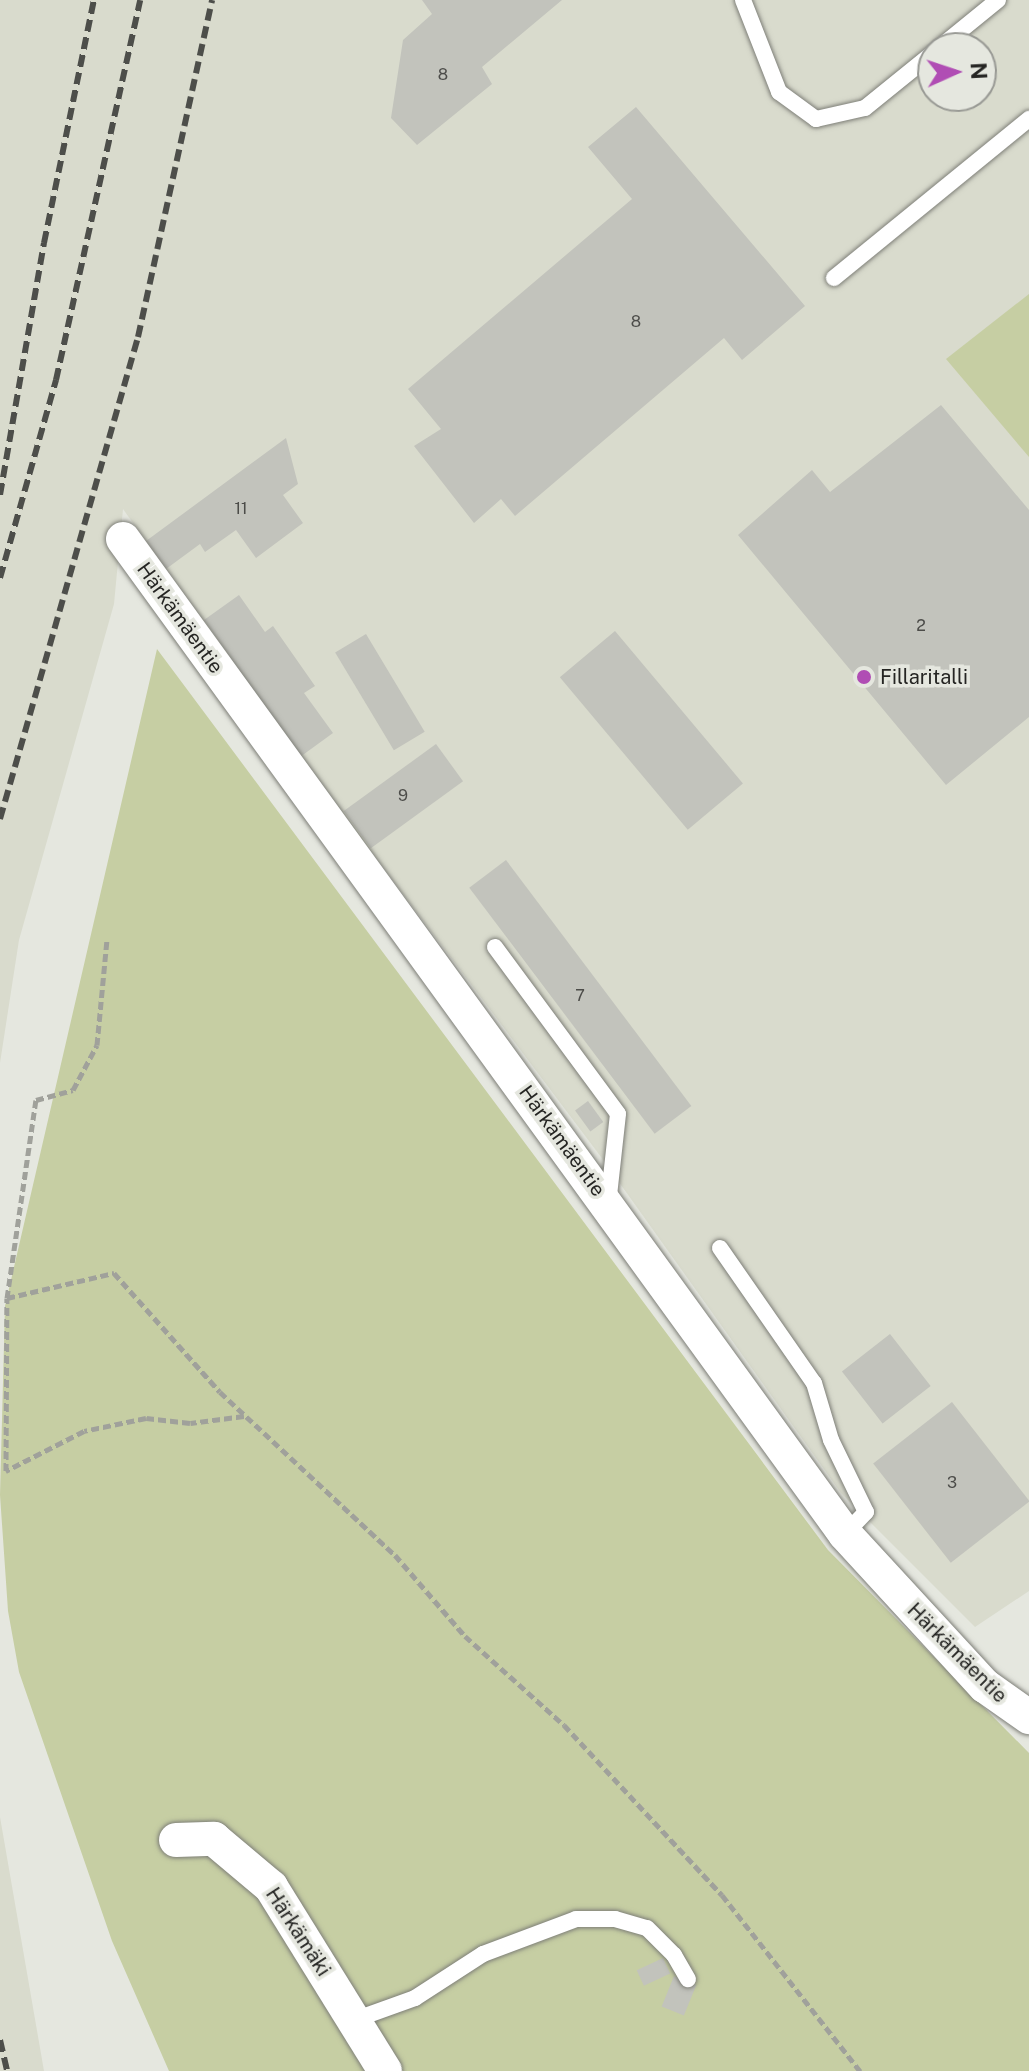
<!DOCTYPE html>
<html>
<head>
<meta charset="utf-8">
<style>
  body { margin:0 }
  #map { position:relative; width:1029px; height:2071px; overflow:hidden; background:#e5e7df; font-family:"Public Sans",sans-serif }
  div>[style] { position:absolute }
  .built>* { inset:0; background:#d9dbcd }
  .green>* { inset:0; background:#c6cea3 }
  .building>* { inset:0; background:#c2c3bc; transform-origin:0 0 }
  .path>* { height:5px; margin-top:-2.5px; transform-origin:0; background:repeating-linear-gradient(90deg,#a0a19b 0 8px,transparent 0 12px) }
  .roads { filter:drop-shadow(0 0 2px #7e7f78) drop-shadow(0 0 2px #7e7f78) }
  .lane>* { height:16px; margin:-8px; padding:0 8px; transform-origin:8px; border-radius:8px; background:#fff }
  .street>* { height:34px; margin:-17px; padding:0 17px; transform-origin:17px; border-radius:17px; background:#fff }
  .rail>* { height:6px; margin-top:-3px; transform-origin:0; background:repeating-linear-gradient(90deg,#4d4e4a 0 12px,transparent 0 18px) }
  .dots>* { width:22px; height:22px; translate:-50% -50%; box-sizing:border-box; border:4px solid #e5e7df; border-radius:50% }
  span { translate:-50% -50%; white-space:nowrap; text-align:center; line-height:1.15; -webkit-text-stroke:7px #e5e7df; paint-order:stroke }
  .number-label { font-size:16px; color:#4c4c49 }
  .number-label span { -webkit-text-stroke-width:0 }
  .street-label { font-size:20px; color:#252523 }
  .poi-label { font-size:20px; color:#252523 }
  .left { translate:0 -50%; text-align:left }
  .north { position:absolute; left:917px; top:32px; width:80px; height:80px; box-sizing:border-box; background:#e5e7df; border:2px solid #989994; border-radius:50%; rotate:87deg; font-size:22px; font-weight:700; line-height:32px; text-align:center; color:#252523 }
  .north::after { content:''; display:block; margin:auto; width:28px; height:36px; background:#b04db4; clip-path:polygon(50% 0,100% 100%,50% 72%,0 100%) }
</style>
</head>
<body>
<div id="map">
  <div class="built">
    <i style="clip-path:polygon(evenodd,0 0,1029px 0,1029px 1591px,975px 1627px,841px 1493px,601px 1157px,300px 757px,123px 509px,114px 604px,19px 940px,0 1063px,0 0,933px 48px,981px 48px,981px 96px,933px 96px,933px 48px)"></i>
    <i style="clip-path:polygon(0 1817px,44px 2071px,0 2071px)"></i>
  </div>
  <div class="green">
    <i style="clip-path:polygon(1029px 294px,1029px 457px,946px 359px)"></i>
    <i style="clip-path:polygon(157px 649px,828px 1550px,1029px 1753px,1029px 2071px,169px 2071px,112px 1941px,19px 1672px,8px 1611px,0 1495px,5px 1306px)"></i>
  </div>
  <div class="building">
    <i style="clip-path:polygon(422px 0,562px 0,482px 67px,492px 84px,417px 145px,391px 118px,403px 40px,432px 14px)"></i>
    <i style="clip-path:polygon(636px 107px,805px 306px,742px 360px,724px 338px,515px 516px,501px 499px,474px 523px,414px 446px,441px 429px,408px 389px,632px 199px,588px 147px)"></i>
    <i style="clip-path:polygon(941px 405px,1029px 510px,1029px 717px,946px 785px,738px 535px,812px 470px,830px 492px)"></i>
    <i style="clip-path:polygon(286px 438px,298px 484px,283px 495px,303px 523px,256px 558px,236px 530px,205px 552px,200px 544px,166px 569px,146px 541px)"></i>
    <i style="clip-path:polygon(239px 595px,265px 632px,273px 626px,315px 686px,304px 693px,333px 733px,300px 757px,204px 620px)"></i>
    <i style="left:615px;top:631px;width:199px;height:72px;rotate:50deg"></i>
    <i style="left:366px;top:634px;width:114px;height:36px;rotate:59deg"></i>
    <i style="left:436px;top:744px;width:46px;height:114px;rotate:54deg"></i>
    <i style="left:506px;top:860px;width:308px;height:46px;rotate:53deg"></i>
    <i style="left:588px;top:1101px;width:26px;height:16px;rotate:54deg"></i>
    <i style="left:890px;top:1334px;width:66px;height:61px;rotate:52deg"></i>
    <i style="left:952px;top:1402px;width:126px;height:100px;rotate:52deg"></i>
    <i style="left:663px;top:1958px;width:17px;height:29px;rotate:65deg"></i>
    <i style="left:674px;top:1976px;width:24px;height:33px;rotate:22deg"></i>
  </div>
  <div class="path">
    <i style="left:7px;top:1298px;width:200px;rotate:-81.7deg"></i>
    <i style="left:36px;top:1100px;width:38px;rotate:-15deg"></i>
    <i style="left:73px;top:1090px;width:51px;rotate:-61.9deg"></i>
    <i style="left:97px;top:1045px;width:106px;rotate:-84.6deg"></i>
    <i style="left:244px;top:1416px;width:54px;rotate:172.6deg"></i>
    <i style="left:190px;top:1423px;width:44px;rotate:-173.5deg"></i>
    <i style="left:146px;top:1418px;width:63px;rotate:168.2deg"></i>
    <i style="left:84px;top:1431px;width:88px;rotate:152.9deg"></i>
    <i style="left:6px;top:1471px;width:173px;rotate:-89.7deg"></i>
    <i style="left:7px;top:1298px;width:110px;rotate:-13.2deg"></i>
    <i style="left:114px;top:1273px;width:159px;rotate:48.3deg"></i>
    <i style="left:220px;top:1392px;width:239px;rotate:43deg"></i>
    <i style="left:395px;top:1555px;width:107px;rotate:49.2deg"></i>
    <i style="left:465px;top:1636px;width:133px;rotate:42deg"></i>
    <i style="left:564px;top:1725px;width:232px;rotate:47.1deg"></i>
    <i style="left:722px;top:1895px;width:224px;rotate:51.9deg"></i>
  </div>
  <div class="roads">
    <div class="lane">
      <i style="left:743px;top:0;width:99px;rotate:68.6deg"></i>
      <i style="left:779px;top:92px;width:46px;rotate:36.1deg"></i>
      <i style="left:816px;top:119px;width:50px;rotate:-12.7deg"></i>
      <i style="left:865px;top:108px;width:87px;rotate:-39deg"></i>
      <i style="left:939px;top:48px;width:76px;rotate:-39.1deg"></i>
      <i style="left:834px;top:278px;width:252px;rotate:-39.2deg"></i>
      <i style="left:495px;top:947px;width:207px;rotate:53.6deg"></i>
      <i style="left:618px;top:1114px;width:91px;rotate:96.3deg"></i>
      <i style="left:720px;top:1248px;width:165px;rotate:55.2deg"></i>
      <i style="left:814px;top:1383px;width:59px;rotate:73.4deg"></i>
      <i style="left:831px;top:1440px;width:80px;rotate:64.1deg"></i>
      <i style="left:866px;top:1512px;width:30px;rotate:134deg"></i>
      <i style="left:354px;top:2020px;width:65px;rotate:-19.8deg"></i>
      <i style="left:415px;top:1998px;width:81px;rotate:-32.9deg"></i>
      <i style="left:483px;top:1954px;width:99px;rotate:-20.6deg"></i>
      <i style="left:576px;top:1919px;width:39px"></i>
      <i style="left:615px;top:1919px;width:33px;rotate:16deg"></i>
      <i style="left:647px;top:1928px;width:38px;rotate:45deg"></i>
      <i style="left:674px;top:1955px;width:28px;rotate:60deg"></i>
    </div>
    <div class="street">
      <i style="left:123px;top:539px;width:1229px;rotate:54.03deg"></i>
      <i style="left:845px;top:1534px;width:207px;rotate:47.4deg"></i>
      <i style="left:985px;top:1686px;width:54px;rotate:35.2deg"></i>
      <i style="left:176px;top:1840px;width:38px;rotate:-2deg"></i>
      <i style="left:214px;top:1839px;width:75px;rotate:40.1deg"></i>
      <i style="left:271px;top:1887px;width:216px;rotate:58.2deg"></i>
    </div>
  </div>
  <div class="rail">
    <i style="left:0;top:495px;width:256px;rotate:-80.1deg"></i>
    <i style="left:44px;top:243px;width:248px;rotate:-78.4deg"></i>
    <i style="left:0;top:578px;width:206px;rotate:-74.2deg"></i>
    <i style="left:56px;top:380px;width:389px;rotate:-77.5deg"></i>
    <i style="left:0;top:819px;width:501px;rotate:-74.02deg"></i>
    <i style="left:138px;top:337px;width:345px;rotate:-77.6deg"></i>
    <i style="left:0;top:2040px;width:32px;rotate:77deg"></i>
  </div>
  <div class="dots">
    <i style="left:864px;top:677px;background:#b04db4"></i>
  </div>
  <div class="number-label">
    <span style="left:443px;top:75px">8</span>
    <span style="left:636px;top:322px">8</span>
    <span style="left:241px;top:509px">11</span>
    <span style="left:921px;top:626px">2</span>
    <span style="left:403px;top:796px">9</span>
    <span style="left:580px;top:996px">7</span>
    <span style="left:952px;top:1483px">3</span>
  </div>
  <div class="street-label">
    <span style="left:180px;top:618px;rotate:54deg">Härkämäentie</span>
    <span style="left:562px;top:1141px;rotate:54deg">Härkämäentie</span>
    <span style="left:957px;top:1653px;rotate:45deg">Härkämäentie</span>
    <span style="left:298px;top:1932px;rotate:57deg">Härkämäki</span>
  </div>
  <div class="poi-label">
    <span class="left" style="left:880px;top:677px">Fillaritalli</span>
  </div>
  <div class="north">N</div>
</div>
</body>
</html>
